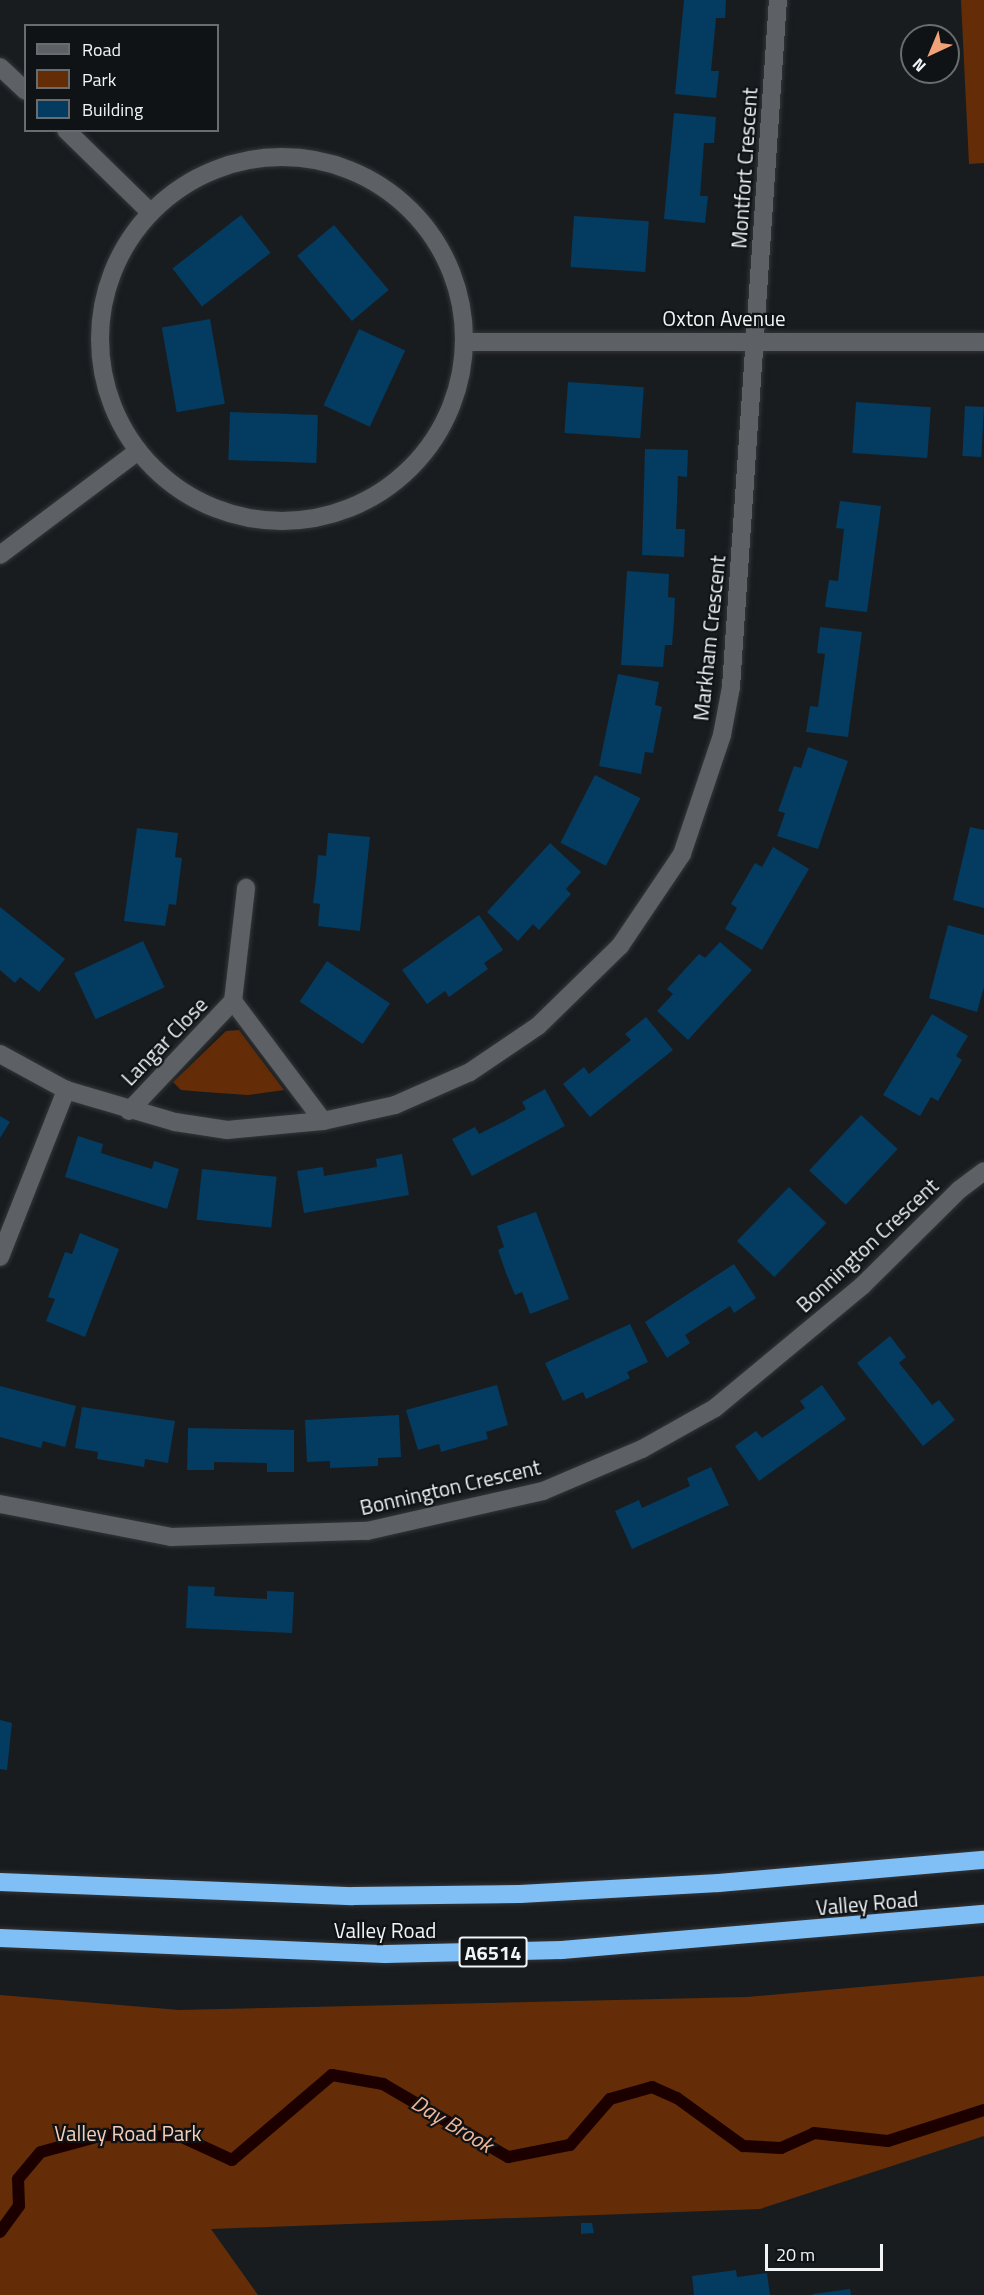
<!DOCTYPE html>
<html>
<head>
<meta charset="utf-8">
<style>
  body { margin:0 }
  #map { position:relative; width:984px; height:2295px; overflow:hidden; background:#191c1f; font-family:"Titillium Web",sans-serif }
  div>[style] { position:absolute }
  .green>* { inset:0; background:#642d07 }
  .stream>* { height:12px; margin:-6px; padding:0 6px; transform-origin:6px; border-radius:6px; background:#1c0000 }
  .building>* { inset:0; background:#043b60; transform-origin:0 0 }
  .roads { filter:drop-shadow(0 0 2px #343638) drop-shadow(0 0 2px #343638) }
  .minor>* { height:18px; margin:-9px; padding:0 9px; transform-origin:9px; border-radius:9px; background:#5d6165 }
  .minor>.ring { margin:-9px; padding:0; box-sizing:content-box; background:none; border:18px solid #5d6165; border-radius:50% }
  .highway>* { height:18px; margin:-9px; padding:0 9px; transform-origin:9px; border-radius:9px; background:#7fbff5 }
  span { translate:-50% -50%; white-space:nowrap; text-align:center; line-height:1.15; -webkit-text-stroke:4.5px #101316; paint-order:stroke }
  .shield-label span { padding:2px 4px; background:#101316; border:2px solid; border-radius:4px; -webkit-text-stroke-width:0 }
  .shield-label { font-size:20px; color:#f1f3f5; font-weight:700 }
  .street-label { font-size:21px; color:#f1f3f5 }
  .park-label { font-size:21px; color:#f5cdb8 }
  .water-label { font-size:22px; color:#f2b899; font-style:italic }
  .legend { position:absolute; left:24px; top:24px; width:195px; height:108px; box-sizing:border-box; background:#101316; border:2px solid #6a6d6f; margin:0; padding:8px 10px; list-style:none; font-size:18px; color:#f1f3f5 }
  .legend li { display:flex; align-items:center; gap:12px; height:30px }
  .legend b { width:30px; border:2px solid #6a6d6f }
  .north { position:absolute; left:900px; top:24px; width:60px; height:60px; box-sizing:border-box; background:#101316; border:2px solid #6a6d6f; border-radius:50%; rotate:224deg; font-size:16px; font-weight:700; line-height:24px; text-align:center; color:#f1f3f5 }
  .north::after { content:''; display:block; margin:auto; width:21px; height:27px; background:#f0a279; clip-path:polygon(50% 0,100% 100%,50% 72%,0 100%) }
  .scale { position:absolute; left:765px; top:2244px; width:118px; height:27px; box-sizing:border-box; border:3px solid #f1f3f5; border-top:0; padding-left:8px; font-size:18px; line-height:21px; white-space:nowrap; color:#f1f3f5; -webkit-text-stroke:4px #101316; paint-order:stroke }
</style>
</head>
<body>
<div id="map">
  <div class="green">
    <i style="clip-path:polygon(961px 0,984px 0,984px 163px,969px 164px)"></i>
    <i style="clip-path:polygon(239px 1030px,284px 1090px,248px 1095px,205px 1092px,181px 1090px,173px 1082px,226px 1031px)"></i>
    <i style="clip-path:polygon(984px 1976px,984px 2136px,760px 2209px,211px 2229px,258px 2295px,0 2295px,0 1995px,179px 2010px,747px 1997px)"></i>
  </div>
  <div class="stream">
    <i style="left:0;top:2232px;width:32px;rotate:-54deg"></i>
    <i style="left:19px;top:2206px;width:27px;rotate:-92deg"></i>
    <i style="left:18px;top:2179px;width:35px;rotate:-50deg"></i>
    <i style="left:41px;top:2152px;width:64px;rotate:-15.3deg"></i>
    <i style="left:103px;top:2135px;width:79px;rotate:1.5deg"></i>
    <i style="left:182px;top:2137px;width:55px;rotate:24.7deg"></i>
    <i style="left:232px;top:2160px;width:131px;rotate:-40.4deg"></i>
    <i style="left:332px;top:2075px;width:52px;rotate:10deg"></i>
    <i style="left:383px;top:2084px;width:145px;rotate:30.3deg"></i>
    <i style="left:508px;top:2157px;width:63px;rotate:-11deg"></i>
    <i style="left:570px;top:2145px;width:61px;rotate:-49deg"></i>
    <i style="left:610px;top:2099px;width:44px;rotate:-15.9deg"></i>
    <i style="left:652px;top:2087px;width:27px;rotate:24deg"></i>
    <i style="left:677px;top:2098px;width:82px;rotate:36deg"></i>
    <i style="left:743px;top:2146px;width:38px;rotate:3deg"></i>
    <i style="left:781px;top:2148px;width:36px;rotate:-24deg"></i>
    <i style="left:814px;top:2133px;width:74px;rotate:6.2deg"></i>
    <i style="left:888px;top:2141px;width:101px;rotate:-17.9deg"></i>
  </div>
  <div class="building">
    <i style="clip-path:polygon(684px 0,726px 0,725px 18px,716px 18px,711px 71px,719px 71px,716px 98px,675px 94px)"></i>
    <i style="clip-path:polygon(674px 113px,716px 117px,714px 143px,704px 143px,700px 196px,708px 196px,705px 223px,664px 219px)"></i>
    <i style="left:241px;top:215px;width:48px;height:87px;rotate:52deg"></i>
    <i style="left:574px;top:216px;width:75px;height:51px;rotate:4deg"></i>
    <i style="left:334px;top:225px;width:85px;height:48px;rotate:50deg"></i>
    <i style="left:210px;top:319px;width:86px;height:49px;rotate:80deg"></i>
    <i style="left:359px;top:329px;width:51px;height:84px;rotate:25deg"></i>
    <i style="left:568px;top:382px;width:76px;height:51px;rotate:4deg"></i>
    <i style="left:856px;top:402px;width:75px;height:51px;rotate:4deg"></i>
    <i style="left:965px;top:406px;width:19px;height:50px;rotate:3deg"></i>
    <i style="left:230px;top:412px;width:88px;height:48px;rotate:2deg"></i>
    <i style="clip-path:polygon(645px 449px,688px 450px,687px 477px,678px 476px,676px 529px,685px 529px,684px 557px,642px 555px)"></i>
    <i style="clip-path:polygon(840px 501px,881px 506px,867px 612px,825px 607px,829px 580px,838px 581px,844px 529px,836px 528px)"></i>
    <i style="clip-path:polygon(627px 571px,669px 574px,668px 597px,675px 598px,674px 621px,672px 645px,665px 645px,663px 667px,621px 665px)"></i>
    <i style="clip-path:polygon(820px 627px,862px 632px,848px 737px,806px 732px,810px 706px,818px 707px,825px 654px,817px 653px)"></i>
    <i style="clip-path:polygon(618px 674px,659px 682px,655px 705px,662px 707px,653px 753px,645px 752px,641px 774px,599px 766px)"></i>
    <i style="clip-path:polygon(808px 747px,848px 761px,818px 849px,777px 836px,785px 813px,778px 811px,794px 766px,801px 768px)"></i>
    <i style="left:595px;top:775px;width:51px;height:76px;rotate:27deg"></i>
    <i style="clip-path:polygon(970px 827px,984px 830px,984px 908px,953px 900px)"></i>
    <i style="clip-path:polygon(137px 828px,178px 833px,175px 857px,182px 858px,179px 881px,176px 905px,169px 904px,165px 926px,124px 921px)"></i>
    <i style="clip-path:polygon(328px 833px,370px 837px,360px 931px,318px 926px,320px 904px,313px 903px,316px 879px,318px 855px,326px 856px)"></i>
    <i style="clip-path:polygon(550px 843px,581px 872px,566px 889px,571px 894px,539px 930px,533px 924px,518px 941px,487px 912px)"></i>
    <i style="clip-path:polygon(773px 847px,809px 869px,762px 950px,725px 929px,737px 908px,731px 904px,755px 863px,762px 867px)"></i>
    <i style="clip-path:polygon(0 907px,65px 959px,39px 992px,20px 977px,15px 983px,0 970px)"></i>
    <i style="clip-path:polygon(479px 915px,503px 950px,484px 963px,488px 969px,449px 997px,445px 991px,427px 1004px,402px 970px)"></i>
    <i style="clip-path:polygon(948px 925px,984px 935px,984px 987px,977px 1012px,929px 998px)"></i>
    <i style="left:143px;top:941px;width:51px;height:76px;rotate:65deg"></i>
    <i style="clip-path:polygon(720px 942px,752px 970px,688px 1040px,657px 1011px,673px 994px,667px 989px,699px 954px,705px 958px)"></i>
    <i style="left:327px;top:961px;width:76px;height:49px;rotate:34deg"></i>
    <i style="clip-path:polygon(932px 1014px,968px 1036px,956px 1056px,962px 1060px,938px 1101px,931px 1097px,920px 1116px,883px 1095px)"></i>
    <i style="clip-path:polygon(646px 1017px,673px 1050px,590px 1117px,563px 1084px,584px 1067px,589px 1074px,631px 1040px,625px 1034px)"></i>
    <i style="clip-path:polygon(545px 1089px,565px 1126px,472px 1176px,452px 1139px,475px 1127px,479px 1134px,503px 1122px,526px 1109px,522px 1102px)"></i>
    <i style="left:861px;top:1115px;width:50px;height:76px;rotate:43deg"></i>
    <i style="clip-path:polygon(0 1116px,10px 1122px,0 1138px)"></i>
    <i style="clip-path:polygon(78px 1136px,103px 1144px,101px 1153px,152px 1169px,154px 1161px,179px 1169px,167px 1209px,65px 1177px)"></i>
    <i style="clip-path:polygon(402px 1154px,409px 1195px,304px 1213px,297px 1171px,323px 1167px,324px 1176px,377px 1167px,376px 1159px)"></i>
    <i style="left:202px;top:1169px;width:75px;height:51px;rotate:6deg"></i>
    <i style="left:789px;top:1187px;width:52px;height:75px;rotate:44deg"></i>
    <i style="clip-path:polygon(536px 1212px,569px 1299px,530px 1314px,522px 1292px,515px 1295px,506px 1273px,498px 1250px,504px 1247px,497px 1226px)"></i>
    <i style="clip-path:polygon(80px 1233px,119px 1249px,85px 1337px,46px 1321px,55px 1299px,48px 1297px,65px 1252px,72px 1254px)"></i>
    <i style="clip-path:polygon(734px 1264px,756px 1298px,734px 1313px,730px 1306px,685px 1335px,690px 1343px,667px 1358px,645px 1322px)"></i>
    <i style="clip-path:polygon(630px 1324px,648px 1362px,627px 1372px,630px 1378px,608px 1389px,586px 1399px,583px 1392px,563px 1401px,545px 1363px)"></i>
    <i style="clip-path:polygon(890px 1336px,906px 1357px,899px 1363px,916px 1384px,932px 1405px,939px 1400px,955px 1420px,923px 1446px,857px 1363px)"></i>
    <i style="clip-path:polygon(497px 1385px,508px 1425px,486px 1432px,488px 1439px,465px 1445px,441px 1452px,439px 1444px,418px 1450px,406px 1410px)"></i>
    <i style="clip-path:polygon(822px 1385px,846px 1419px,759px 1481px,735px 1446px,756px 1431px,762px 1438px,805px 1408px,800px 1401px)"></i>
    <i style="clip-path:polygon(0 1386px,76px 1406px,65px 1447px,43px 1441px,41px 1448px,0 1437px)"></i>
    <i style="clip-path:polygon(82px 1407px,175px 1421px,168px 1463px,145px 1459px,144px 1467px,121px 1463px,97px 1459px,98px 1452px,75px 1448px)"></i>
    <i style="clip-path:polygon(399px 1415px,401px 1457px,378px 1458px,378px 1466px,330px 1468px,330px 1461px,307px 1462px,305px 1420px)"></i>
    <i style="clip-path:polygon(188px 1428px,294px 1430px,294px 1472px,267px 1472px,267px 1463px,214px 1462px,214px 1470px,187px 1470px)"></i>
    <i style="clip-path:polygon(711px 1467px,729px 1505px,632px 1549px,615px 1511px,639px 1500px,642px 1508px,690px 1486px,687px 1478px)"></i>
    <i style="clip-path:polygon(188px 1586px,215px 1587px,214px 1596px,267px 1599px,267px 1591px,294px 1592px,292px 1633px,186px 1628px)"></i>
    <i style="clip-path:polygon(0 1720px,12px 1723px,7px 1770px,0 1769px)"></i>
    <i style="clip-path:polygon(581px 2223px,592px 2223px,594px 2233px,581px 2234px)"></i>
    <i style="clip-path:polygon(736px 2270px,737px 2277px,767px 2273px,770px 2295px,694px 2295px,692px 2276px)"></i>
    <i style="clip-path:polygon(850px 2289px,851px 2295px,813px 2295px,813px 2294px)"></i>
  </div>
  <div class="roads">
    <div class="minor">
      <i style="left:0;top:67px;width:35px;rotate:43deg"></i>
      <i style="left:66px;top:130px;width:117px;rotate:44.3deg"></i>
      <i class="ring" style="left:100px;top:157px;width:346px;height:346px"></i>
      <i style="left:464px;top:342px;width:520px"></i>
      <i style="left:0;top:555px;width:173px;rotate:-37deg"></i>
      <i style="left:233px;top:1001px;width:150px;rotate:53.1deg"></i>
      <i style="left:0;top:1054px;width:75px;rotate:28.6deg"></i>
      <i style="left:66px;top:1090px;width:114px;rotate:16.4deg"></i>
      <i style="left:175px;top:1122px;width:53px;rotate:8.7deg"></i>
      <i style="left:227px;top:1130px;width:96px;rotate:-5.4deg"></i>
      <i style="left:323px;top:1121px;width:74px;rotate:-12.5deg"></i>
      <i style="left:395px;top:1105px;width:82px;rotate:-23.7deg"></i>
      <i style="left:470px;top:1072px;width:82px;rotate:-34.1deg"></i>
      <i style="left:538px;top:1026px;width:115px;rotate:-44.3deg"></i>
      <i style="left:620px;top:946px;width:111px;rotate:-56deg"></i>
      <i style="left:682px;top:854px;width:126px;rotate:-71.4deg"></i>
      <i style="left:722px;top:735px;width:49px;rotate:-79.4deg"></i>
      <i style="left:731px;top:687px;width:689px;rotate:-86.09deg"></i>
      <i style="left:129px;top:1111px;width:151px;rotate:-46.6deg"></i>
      <i style="left:233px;top:1001px;width:114px;rotate:-83.4deg"></i>
      <i style="left:0;top:1257px;width:180px;rotate:-68.4deg"></i>
      <i style="left:0;top:1504px;width:174px;rotate:10.9deg"></i>
      <i style="left:171px;top:1537px;width:196px;rotate:-1.8deg"></i>
      <i style="left:367px;top:1531px;width:180px;rotate:-12.8deg"></i>
      <i style="left:543px;top:1491px;width:108px;rotate:-23deg"></i>
      <i style="left:642px;top:1449px;width:84px;rotate:-29.3deg"></i>
      <i style="left:715px;top:1408px;width:191px;rotate:-39.7deg"></i>
      <i style="left:862px;top:1286px;width:136px;rotate:-44.7deg"></i>
      <i style="left:959px;top:1190px;width:31px;rotate:-37deg"></i>
    </div>
    <div class="highway">
      <i style="left:0;top:1882px;width:353px;rotate:2.3deg"></i>
      <i style="left:353px;top:1896px;width:167px;rotate:-0.7deg"></i>
      <i style="left:520px;top:1894px;width:199px;rotate:-3.2deg"></i>
      <i style="left:719px;top:1883px;width:266px;rotate:-5deg"></i>
      <i style="left:0;top:1938px;width:385px;rotate:2.4deg"></i>
      <i style="left:385px;top:1954px;width:177px;rotate:-1.3deg"></i>
      <i style="left:562px;top:1950px;width:424px;rotate:-4.9deg"></i>
    </div>
  </div>
  <div class="shield-label">
    <span style="left:493px;top:1952px">A6514</span>
  </div>
  <div class="street-label">
    <span style="left:744px;top:168px;rotate:-86deg">Montfort Crescent</span>
    <span style="left:724px;top:318px">Oxton Avenue</span>
    <span style="left:709px;top:638px;rotate:-84deg">Markham Crescent</span>
    <span style="left:164px;top:1041px;rotate:-46deg">Langar Close</span>
    <span style="left:867px;top:1245px;rotate:-43deg">Bonnington Crescent</span>
    <span style="left:450px;top:1487px;rotate:-13deg">Bonnington Crescent</span>
    <span style="left:867px;top:1903px;rotate:-5deg">Valley Road</span>
    <span style="left:385px;top:1930px">Valley Road</span>
  </div>
  <div class="park-label">
    <span style="left:128px;top:2133px">Valley Road Park</span>
  </div>
  <div class="water-label">
    <span style="left:452px;top:2124px;rotate:31deg">Day Brook</span>
  </div>
  <ul class="legend">
  <li><b style="height:8px;background:#5d6165"></b>Road</li>
  <li><b style="height:16px;background:#642d07"></b>Park</li>
  <li><b style="height:16px;background:#043b60"></b>Building</li>
  </ul>
  <div class="north">N</div>
  <div class="scale">20 m</div>
</div>
</body>
</html>
